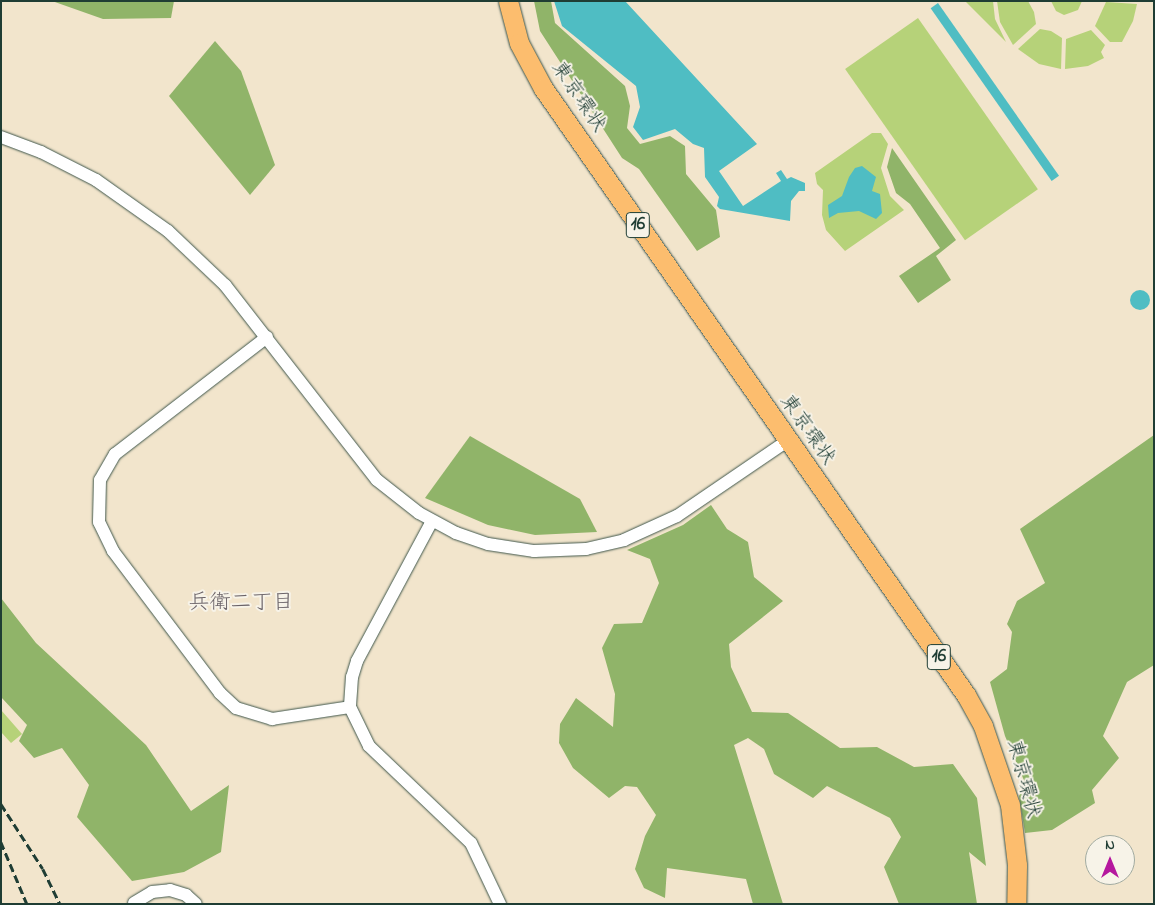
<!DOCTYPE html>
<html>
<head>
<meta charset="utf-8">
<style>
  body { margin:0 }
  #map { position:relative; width:1155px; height:905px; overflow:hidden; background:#f2e5cc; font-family:"Indie Flower","Klee One",sans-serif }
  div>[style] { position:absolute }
  .green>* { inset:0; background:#b6d279; transform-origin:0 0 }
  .forest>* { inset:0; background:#90b469 }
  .water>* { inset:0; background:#4fbdc3; transform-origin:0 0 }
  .round { border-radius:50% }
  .roads { filter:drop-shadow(0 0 1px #3f564b) drop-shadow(0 0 1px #3f564b) }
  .minor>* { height:12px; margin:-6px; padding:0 6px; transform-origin:6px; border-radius:6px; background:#fff }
  .highway>* { height:19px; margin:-9.5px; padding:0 9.5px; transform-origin:9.5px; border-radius:9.5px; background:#fcbd6e }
  .rail>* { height:2.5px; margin-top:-1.25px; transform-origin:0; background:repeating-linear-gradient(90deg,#1f3d34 0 8px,transparent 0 12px) }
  span { translate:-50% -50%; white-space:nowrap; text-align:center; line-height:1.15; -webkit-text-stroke:4px #f7f3e8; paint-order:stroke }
  .shield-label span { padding:1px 4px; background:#f7f3e8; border:1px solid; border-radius:4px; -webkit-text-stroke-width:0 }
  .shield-label { font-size:19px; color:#1f3d34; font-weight:700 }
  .street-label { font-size:20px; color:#1f3d34 }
  .neighbourhood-label { font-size:21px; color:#6a6267 }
  .frame { position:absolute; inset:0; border:2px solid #1f3d34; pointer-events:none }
  .north { position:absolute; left:1085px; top:835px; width:50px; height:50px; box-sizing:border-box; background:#f7f3e8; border:1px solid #a1aaa0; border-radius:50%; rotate:0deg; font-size:14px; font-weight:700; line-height:20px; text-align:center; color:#1f3d34 }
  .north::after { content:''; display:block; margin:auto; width:18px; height:22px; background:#b5179e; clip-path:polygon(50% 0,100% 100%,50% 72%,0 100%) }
</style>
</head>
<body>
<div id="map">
  <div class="green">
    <i style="clip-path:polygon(965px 1px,993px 1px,995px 19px,1006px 42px)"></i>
    <i style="clip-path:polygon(997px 1px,1028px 1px,1034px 12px,1036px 24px,1013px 45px,1000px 22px)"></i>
    <i style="clip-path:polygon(1051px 1px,1082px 1px,1078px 10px,1064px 15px,1056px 11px)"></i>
    <i style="clip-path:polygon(1106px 2px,1137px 4px,1133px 21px,1122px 42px,1110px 42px,1095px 26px)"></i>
    <i style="left:918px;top:18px;width:209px;height:89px;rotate:55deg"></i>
    <i style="clip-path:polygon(1040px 29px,1051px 31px,1062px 38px,1061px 69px,1039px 64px,1018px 49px)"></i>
    <i style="clip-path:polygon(1091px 30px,1105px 45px,1101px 52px,1104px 58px,1088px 66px,1065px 69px,1066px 39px)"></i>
    <i style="clip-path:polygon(872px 133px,881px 133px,888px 144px,881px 168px,890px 196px,904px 210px,845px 251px,826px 230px,822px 215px,823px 190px,817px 184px,815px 173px)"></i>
    <i style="clip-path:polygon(1px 710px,22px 734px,11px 743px,1px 732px)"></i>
  </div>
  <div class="forest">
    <i style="clip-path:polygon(52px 1px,174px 1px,171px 18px,103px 19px)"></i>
    <i style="clip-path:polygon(534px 1px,551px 1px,555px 23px,625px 86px,630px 106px,627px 128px,640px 144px,670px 136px,685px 146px,686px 174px,716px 210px,720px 237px,697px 251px,639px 169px,622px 158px,540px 31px)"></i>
    <i style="clip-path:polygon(215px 41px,241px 71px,275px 165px,250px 195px,169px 96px)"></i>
    <i style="clip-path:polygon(892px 148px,956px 240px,936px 256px,951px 280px,918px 303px,899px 276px,940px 248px,910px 204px,896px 193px,887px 167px)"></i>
    <i style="clip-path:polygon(1154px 435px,1154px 665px,1127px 682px,1103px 736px,1119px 758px,1092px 790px,1095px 803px,1052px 830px,1025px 833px,1019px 796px,1026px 785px,1005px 736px,990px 682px,1007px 669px,1012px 632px,1007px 624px,1017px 601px,1045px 583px,1020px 529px)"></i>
    <i style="clip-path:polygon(470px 436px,580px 499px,597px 532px,535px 535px,488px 525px,425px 498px)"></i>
    <i style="clip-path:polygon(711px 505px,727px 529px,748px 542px,754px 577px,783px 601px,729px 644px,731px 667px,752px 712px,788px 713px,840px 748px,877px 747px,914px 767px,953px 764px,977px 798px,986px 866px,969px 852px,977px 904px,899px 904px,884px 867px,901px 837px,890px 818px,827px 786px,813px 798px,774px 774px,764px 749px,748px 738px,734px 745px,783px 904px,753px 904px,746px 879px,667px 868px,665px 898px,644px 888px,635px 869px,645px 836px,656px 815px,637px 787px,625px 786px,609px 798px,573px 768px,559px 743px,560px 724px,576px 698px,613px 727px,615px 694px,602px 648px,614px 624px,642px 623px,659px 583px,650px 559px,627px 550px,683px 525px)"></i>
    <i style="clip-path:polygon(1px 598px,36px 643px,146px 745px,191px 811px,229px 785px,221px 852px,184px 872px,132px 881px,77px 817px,89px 785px,62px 748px,34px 758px,19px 741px,27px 725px,1px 697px)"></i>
  </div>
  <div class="water">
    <i style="clip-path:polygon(554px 1px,625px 1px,757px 144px,719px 171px,743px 206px,781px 181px,776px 173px,781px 170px,787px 179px,791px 177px,805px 183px,805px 191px,799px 191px,791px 201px,790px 221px,720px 209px,717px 206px,719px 197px,705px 177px,704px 148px,693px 144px,675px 129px,643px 140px,633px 127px,640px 107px,636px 86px,562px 26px)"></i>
    <i style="left:938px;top:3px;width:211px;height:9px;rotate:55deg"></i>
    <i style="clip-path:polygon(862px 166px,876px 177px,872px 191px,880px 194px,882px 213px,876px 219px,859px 211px,838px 213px,829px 218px,828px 205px,842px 196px,849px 177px,855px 168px)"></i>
    <i class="round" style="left:1130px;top:290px;width:20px;height:20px"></i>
  </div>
  <div class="roads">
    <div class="minor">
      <i style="left:1px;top:137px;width:43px;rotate:20.6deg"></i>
      <i style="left:41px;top:152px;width:62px;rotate:27deg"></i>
      <i style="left:96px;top:180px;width:88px;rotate:35.3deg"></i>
      <i style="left:168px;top:231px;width:79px;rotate:43.5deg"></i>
      <i style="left:225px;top:285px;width:247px;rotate:52.1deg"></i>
      <i style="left:377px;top:480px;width:53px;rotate:38.2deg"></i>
      <i style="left:419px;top:513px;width:42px;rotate:28.4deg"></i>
      <i style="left:456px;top:533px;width:34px;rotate:19deg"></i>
      <i style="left:488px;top:544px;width:47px;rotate:8.7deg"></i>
      <i style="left:534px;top:551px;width:52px;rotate:-2.2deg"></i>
      <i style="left:586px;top:549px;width:39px;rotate:-13deg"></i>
      <i style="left:624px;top:540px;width:58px;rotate:-24.4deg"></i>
      <i style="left:677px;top:516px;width:133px;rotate:-34.3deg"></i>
      <i style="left:267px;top:337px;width:192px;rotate:142.4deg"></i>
      <i style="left:115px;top:454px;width:30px;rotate:120deg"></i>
      <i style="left:100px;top:480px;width:42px;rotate:91.4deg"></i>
      <i style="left:99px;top:522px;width:32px;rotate:64deg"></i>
      <i style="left:113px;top:551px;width:178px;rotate:53deg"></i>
      <i style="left:220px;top:693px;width:22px;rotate:43deg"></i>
      <i style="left:236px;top:708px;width:38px;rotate:17deg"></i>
      <i style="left:272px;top:719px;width:79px;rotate:-8.7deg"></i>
      <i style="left:432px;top:521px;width:159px;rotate:118.2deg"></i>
      <i style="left:357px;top:661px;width:17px;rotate:107deg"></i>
      <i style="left:352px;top:677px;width:30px;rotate:94deg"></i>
      <i style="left:350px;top:707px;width:43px;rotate:64deg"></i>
      <i style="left:369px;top:746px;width:141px;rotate:43.6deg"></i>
      <i style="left:471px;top:843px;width:68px;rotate:64.6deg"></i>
      <i style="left:134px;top:903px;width:21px;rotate:-31deg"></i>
      <i style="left:152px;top:892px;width:18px;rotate:-6deg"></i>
      <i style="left:170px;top:890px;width:17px;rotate:17deg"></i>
      <i style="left:186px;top:895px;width:13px;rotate:42deg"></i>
    </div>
    <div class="highway">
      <i style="left:508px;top:1px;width:43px;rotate:75.3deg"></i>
      <i style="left:519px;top:43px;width:51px;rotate:61.9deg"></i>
      <i style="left:543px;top:88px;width:740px;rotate:55.13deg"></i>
      <i style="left:966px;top:695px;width:35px;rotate:61deg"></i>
      <i style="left:983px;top:726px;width:83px;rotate:71.1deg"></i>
      <i style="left:1010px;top:805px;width:60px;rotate:83.3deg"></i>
      <i style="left:1017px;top:865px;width:39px;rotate:91deg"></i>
    </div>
  </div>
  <div class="rail">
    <i style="left:1px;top:804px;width:77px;rotate:57.1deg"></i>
    <i style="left:43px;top:869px;width:39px;rotate:64deg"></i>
    <i style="left:1px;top:842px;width:67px;rotate:67.2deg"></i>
  </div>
  <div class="shield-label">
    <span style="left:638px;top:225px">16</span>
    <span style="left:939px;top:657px">16</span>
  </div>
  <div class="street-label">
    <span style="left:578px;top:97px;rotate:56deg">東京環状</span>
    <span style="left:807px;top:430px;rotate:55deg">東京環状</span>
    <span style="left:1023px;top:779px;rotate:75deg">東京環状</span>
  </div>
  <div class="neighbourhood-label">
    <span style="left:241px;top:603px">兵衛二丁目</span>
  </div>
  <div class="frame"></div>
  <div class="north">N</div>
</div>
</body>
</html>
